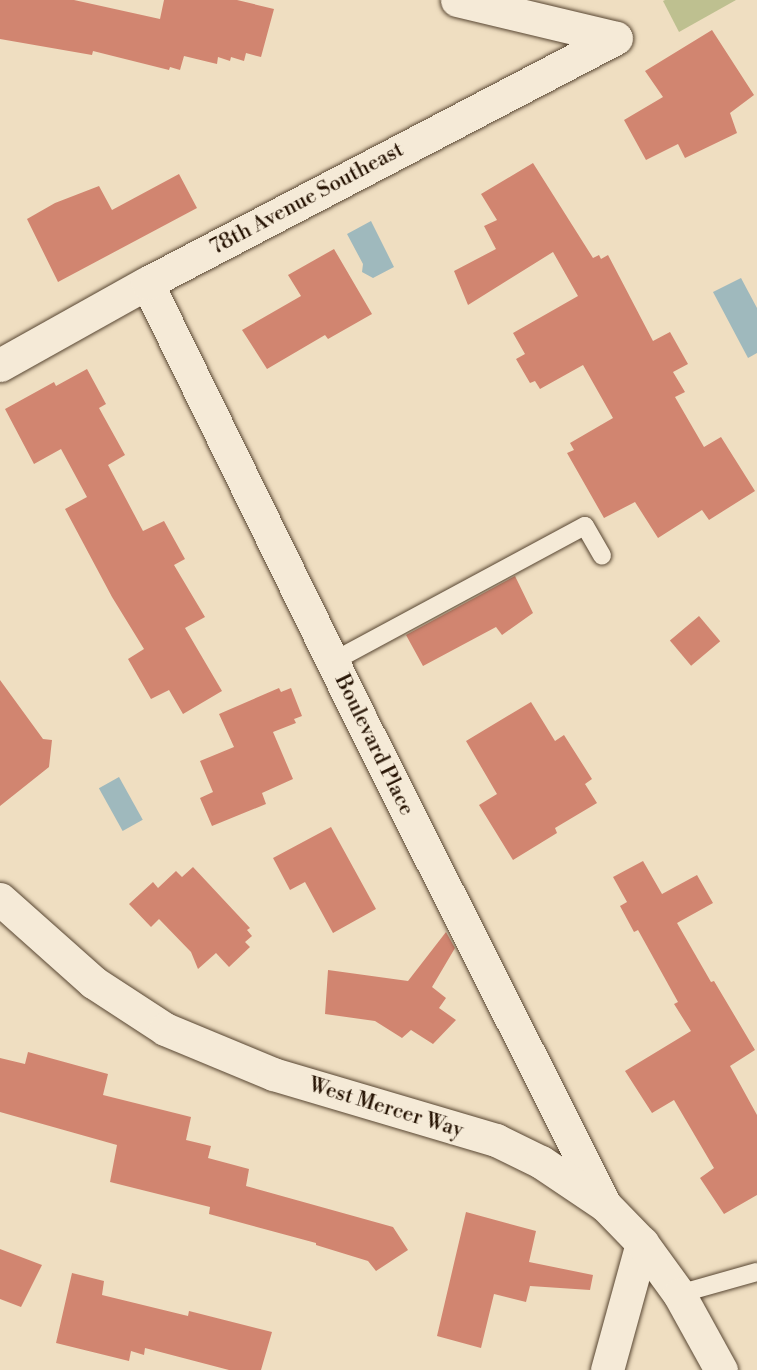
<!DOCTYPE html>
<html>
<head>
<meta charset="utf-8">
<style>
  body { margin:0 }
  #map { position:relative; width:757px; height:1370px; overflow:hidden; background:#efdec1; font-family:"Libre Bodoni",serif }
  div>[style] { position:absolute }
  .green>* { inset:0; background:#bec090 }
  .water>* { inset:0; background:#9fb9bd; transform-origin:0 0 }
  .building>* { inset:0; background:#d18570; transform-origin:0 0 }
  .roads { filter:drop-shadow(0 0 2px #584632) drop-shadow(0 0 2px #584632) }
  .service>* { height:18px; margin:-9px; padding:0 9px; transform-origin:9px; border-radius:9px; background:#f5ead7 }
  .minor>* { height:33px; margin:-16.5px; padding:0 16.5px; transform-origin:16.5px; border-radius:16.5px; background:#f5ead7 }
  .tertiary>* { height:33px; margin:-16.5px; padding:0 16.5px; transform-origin:16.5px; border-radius:16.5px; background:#f5ead7 }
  span { translate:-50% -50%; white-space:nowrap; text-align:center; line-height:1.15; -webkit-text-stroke:5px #f5ead7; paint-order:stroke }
  .street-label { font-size:21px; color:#261303 }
</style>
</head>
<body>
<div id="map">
  <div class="green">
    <i style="clip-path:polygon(665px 0,736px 0,679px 32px,663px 1px)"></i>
  </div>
  <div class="water">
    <i style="clip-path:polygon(371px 221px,394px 267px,373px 278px,362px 272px,363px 264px,347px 234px)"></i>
    <i style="clip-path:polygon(741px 278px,757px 308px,757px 353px,748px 358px,713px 292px)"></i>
    <i style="left:119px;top:777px;width:49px;height:23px;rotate:61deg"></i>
  </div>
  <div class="building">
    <i style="clip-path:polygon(0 0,74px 0,160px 19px,164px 0,237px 0,274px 9px,261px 57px,246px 53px,244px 61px,231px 57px,230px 61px,218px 57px,217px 64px,184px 56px,180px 70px,170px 67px,169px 70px,93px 51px,92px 55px,0 39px)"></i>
    <i style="clip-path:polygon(712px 30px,754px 95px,730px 113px,737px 133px,685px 158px,678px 144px,646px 160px,624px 120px,663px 97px,645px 71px)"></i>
    <i style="clip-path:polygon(533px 163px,593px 258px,599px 255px,601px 259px,608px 255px,653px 341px,670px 332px,688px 364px,673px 372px,685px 392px,675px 397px,704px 447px,721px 437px,755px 491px,709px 520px,702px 510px,658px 538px,635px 502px,604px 518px,567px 453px,574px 450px,570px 443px,613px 418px,583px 365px,540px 389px,535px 381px,530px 383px,516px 359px,525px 354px,513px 333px,578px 296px,553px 252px,468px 305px,454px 271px,496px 249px,484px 226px,497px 220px,481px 194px)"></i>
    <i style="clip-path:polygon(179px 174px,197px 208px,58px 282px,27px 219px,55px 203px,99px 186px,112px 210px)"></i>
    <i style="clip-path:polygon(334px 249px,372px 314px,328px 339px,325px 335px,267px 369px,242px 330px,301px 296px,288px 275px)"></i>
    <i style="clip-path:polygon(87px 369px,106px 404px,99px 408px,125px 455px,108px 465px,143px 531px,164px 521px,185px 559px,174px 565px,205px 617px,185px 628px,222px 691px,183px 714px,169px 690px,151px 699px,128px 659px,144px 649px,112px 597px,65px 509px,87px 497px,61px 449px,34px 464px,5px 409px,54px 382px,56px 386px)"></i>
    <i style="clip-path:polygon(515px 576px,533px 613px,502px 635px,496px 627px,423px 666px,406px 635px)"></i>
    <i style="left:699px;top:616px;width:33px;height:38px;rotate:50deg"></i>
    <i style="clip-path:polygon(0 680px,43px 739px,52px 740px,49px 767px,0 806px)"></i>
    <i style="clip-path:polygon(279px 688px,281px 692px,291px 688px,302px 716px,294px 719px,296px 723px,273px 732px,293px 779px,262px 793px,266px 804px,212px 826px,200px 798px,213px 792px,200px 761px,234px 747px,219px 714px)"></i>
    <i style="clip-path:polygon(531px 702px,555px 741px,564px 735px,592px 779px,585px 784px,597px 803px,555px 828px,557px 833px,513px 860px,479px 805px,497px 794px,466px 741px)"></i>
    <i style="clip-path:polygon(331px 827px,376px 909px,333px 933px,305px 882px,290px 890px,273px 858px)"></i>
    <i style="clip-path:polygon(643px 861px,662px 894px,697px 875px,713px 903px,677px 923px,711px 982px,714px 981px,755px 1050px,730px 1066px,757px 1115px,757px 1195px,724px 1214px,700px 1178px,714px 1168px,674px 1100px,652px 1113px,625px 1071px,691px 1031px,674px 1004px,678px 1002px,638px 930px,634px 932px,620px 906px,627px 902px,613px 877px)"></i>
    <i style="clip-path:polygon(193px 867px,250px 928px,247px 930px,252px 936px,245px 942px,250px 947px,229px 967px,216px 953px,198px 969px,191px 952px,159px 919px,151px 927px,129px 904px,153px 882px,158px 888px,176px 871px,182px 877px)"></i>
    <i style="clip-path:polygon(446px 932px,455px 948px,432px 987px,446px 998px,439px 1008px,456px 1020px,433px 1044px,411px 1030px,402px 1038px,375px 1021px,325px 1014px,328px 970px,408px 981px)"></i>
    <i style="clip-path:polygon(28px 1052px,108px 1074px,103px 1095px,191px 1117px,186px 1140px,211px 1146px,208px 1158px,249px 1169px,246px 1186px,393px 1227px,408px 1250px,376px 1271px,368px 1261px,316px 1245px,316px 1243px,209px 1214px,210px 1207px,110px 1182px,117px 1145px,0 1112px,0 1058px,25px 1064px)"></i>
    <i style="clip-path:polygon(466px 1212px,536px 1231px,529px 1262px,593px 1275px,590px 1290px,530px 1286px,526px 1302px,494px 1294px,481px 1348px,437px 1336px)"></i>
    <i style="clip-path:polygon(0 1249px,42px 1265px,21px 1307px,0 1299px)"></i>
    <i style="clip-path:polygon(72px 1273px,104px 1281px,102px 1295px,188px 1316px,189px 1311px,272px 1332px,261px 1370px,229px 1370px,145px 1348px,144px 1355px,131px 1351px,129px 1361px,56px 1343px)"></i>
  </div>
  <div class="roads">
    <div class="service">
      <i style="left:332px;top:662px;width:287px;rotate:-28.3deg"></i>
      <i style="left:585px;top:526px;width:34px;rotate:60deg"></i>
      <i style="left:679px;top:1294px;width:81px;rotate:-15.8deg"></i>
    </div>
    <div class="minor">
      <i style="left:457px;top:0;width:163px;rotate:13.4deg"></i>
      <i style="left:147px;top:283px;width:482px;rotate:63.9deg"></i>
      <i style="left:359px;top:716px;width:547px;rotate:63.29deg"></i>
      <i style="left:0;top:365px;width:168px;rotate:-29.2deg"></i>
      <i style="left:147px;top:283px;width:529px;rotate:-27.58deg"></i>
      <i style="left:607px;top:1370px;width:132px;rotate:-74.6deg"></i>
    </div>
    <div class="tertiary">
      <i style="left:0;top:899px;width:125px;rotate:41.7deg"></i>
      <i style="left:93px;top:982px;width:86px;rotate:33.1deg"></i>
      <i style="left:165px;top:1029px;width:117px;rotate:22.6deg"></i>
      <i style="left:273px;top:1074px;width:233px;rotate:16.5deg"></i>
      <i style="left:496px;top:1140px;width:50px;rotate:26.1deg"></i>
      <i style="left:541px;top:1162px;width:77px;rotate:33.9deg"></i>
      <i style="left:605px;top:1205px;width:53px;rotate:45.8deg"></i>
      <i style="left:642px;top:1243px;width:63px;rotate:54deg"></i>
      <i style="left:679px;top:1294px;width:87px;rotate:61.1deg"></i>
    </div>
  </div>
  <div class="street-label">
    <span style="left:307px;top:199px;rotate:-28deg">78th Avenue Southeast</span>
    <span style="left:374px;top:745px;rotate:64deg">Boulevard Place</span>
    <span style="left:386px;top:1108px;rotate:17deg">West Mercer Way</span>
  </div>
</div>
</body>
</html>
